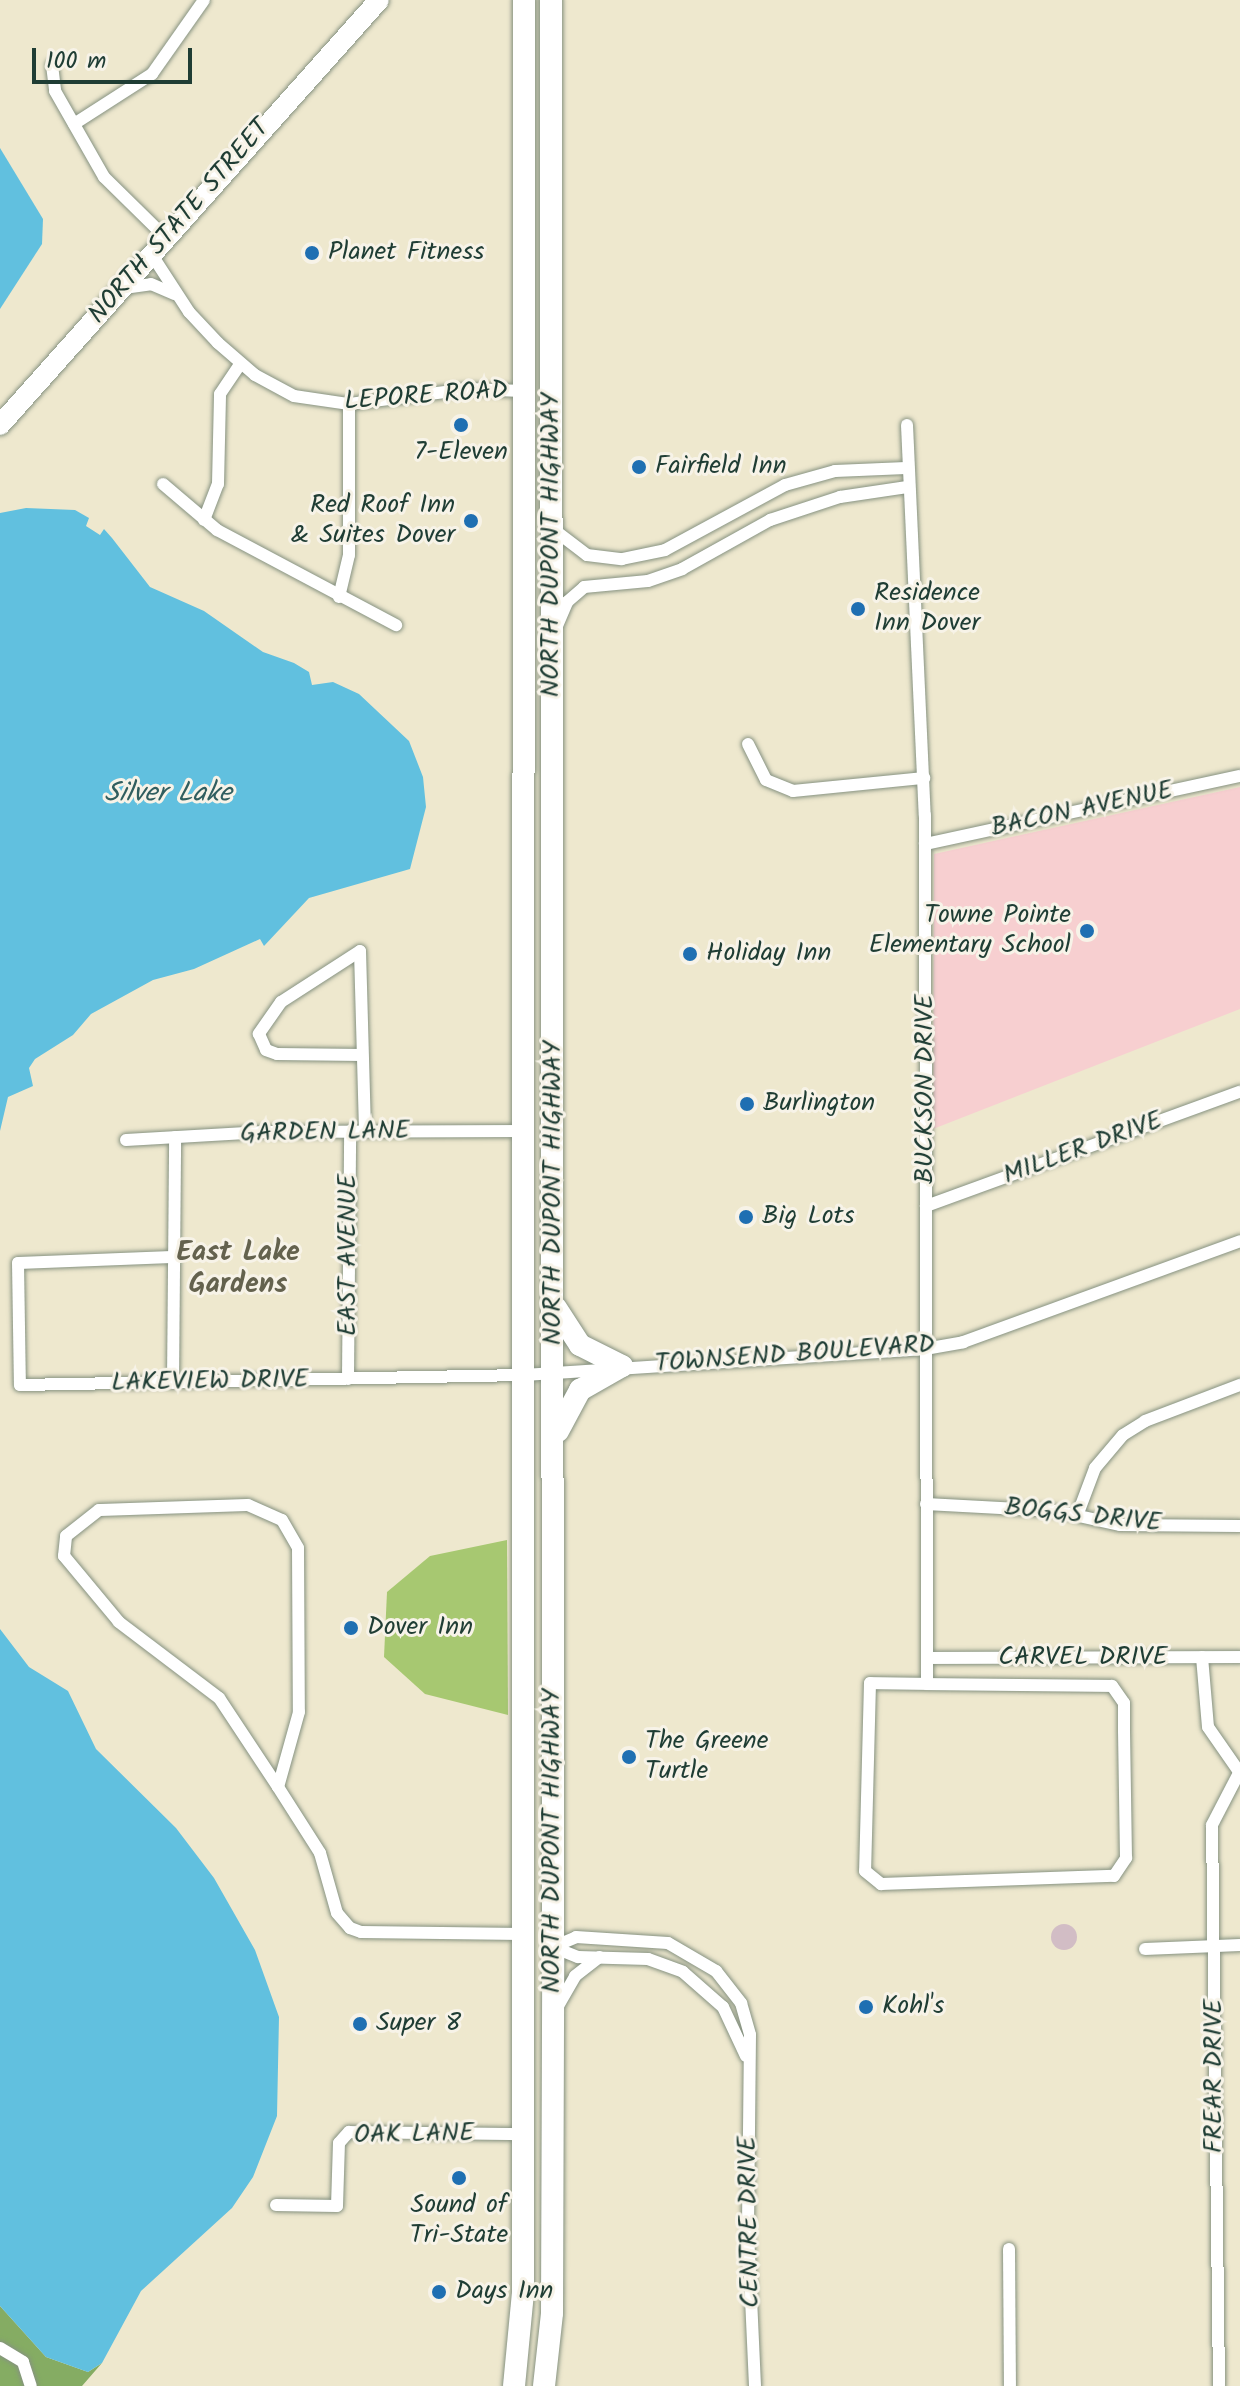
<!DOCTYPE html>
<html>
<head>
<meta charset="utf-8">
<style>
  body { margin:0 }
  #map { position:relative; width:1240px; height:2386px; overflow:hidden; background:#eee8ce; font-family:Kalam,sans-serif }
  div>[style] { position:absolute }
  .built>* { inset:0; background:#f7cfd0 }
  .industrial>* { inset:0; background:#d2bdc5 }
  .round { border-radius:50% }
  .green>* { inset:0; background:#a7c871 }
  .forest>* { inset:0; background:#85ac63 }
  .water>* { inset:0; background:#61c0df }
  .roads { filter:drop-shadow(0 0 2px #869281) drop-shadow(0 0 2px #869281) }
  .minor>* { height:12px; margin:-6px; padding:0 6px; transform-origin:6px; border-radius:6px; background:#fff }
  .primary>* { height:20px; margin:-10px; padding:0 10px; transform-origin:10px; border-radius:10px; background:#fff }
  .trunk>* { height:22px; margin:-11px; padding:0 11px; transform-origin:11px; border-radius:11px; background:#fff }
  .dots>* { width:22px; height:22px; translate:-50% -50%; box-sizing:border-box; border:4px solid #f7f3e8; border-radius:50% }
  span { translate:-50% -50%; white-space:nowrap; text-align:center; line-height:1.15; -webkit-text-stroke:6px #f7f3e8; paint-order:stroke }
  .street-label { font-size:26px; color:#1f3d34 }
  .poi-label { font-size:26px; color:#1f3d34 }
  .left { translate:0 -50%; text-align:left }
  .right { translate:-100% -50%; text-align:right }
  .water-label { font-size:28px; color:#305e5f; font-style:italic }
  .neighbourhood-label { font-size:28px; color:#64624e; font-weight:700 }
  .scale { position:absolute; left:32px; top:48px; width:160px; height:36px; box-sizing:border-box; border:4px solid #1f3d34; border-top:0; padding-left:10px; font-size:24px; line-height:28px; white-space:nowrap; color:#1f3d34; -webkit-text-stroke:6px #f7f3e8; paint-order:stroke }
</style>
</head>
<body>
<div id="map">
  <div class="built">
    <i style="clip-path:polygon(1240px 787px,1240px 1009px,933px 1129px,934px 854px)"></i>
  </div>
  <div class="industrial">
    <i class="round" style="left:1051px;top:1924px;width:26px;height:26px"></i>
  </div>
  <div class="green">
    <i style="clip-path:polygon(507px 1540px,508px 1715px,425px 1694px,384px 1657px,387px 1592px,430px 1556px)"></i>
  </div>
  <div class="forest">
    <i style="clip-path:polygon(0 2306px,46px 2357px,88px 2372px,102px 2363px,82px 2386px,0 2386px)"></i>
  </div>
  <div class="water">
    <i style="clip-path:polygon(0 148px,43px 219px,42px 244px,0 309px)"></i>
    <i style="clip-path:polygon(26px 508px,75px 510px,89px 518px,86px 526px,100px 535px,104px 529px,112px 538px,150px 587px,204px 611px,263px 652px,294px 663px,309px 672px,312px 685px,333px 682px,359px 694px,409px 741px,423px 777px,426px 807px,410px 869px,309px 898px,264px 946px,260px 939px,194px 969px,153px 980px,91px 1014px,73px 1035px,35px 1059px,29px 1068px,33px 1086px,8px 1097px,0 1131px,0 513px)"></i>
    <i style="clip-path:polygon(0 1629px,29px 1667px,68px 1691px,96px 1749px,176px 1828px,214px 1878px,255px 1950px,279px 2017px,277px 2116px,253px 2177px,232px 2208px,141px 2291px,102px 2363px,88px 2372px,46px 2357px,0 2306px)"></i>
  </div>
  <div class="roads">
    <div class="minor">
      <i style="left:52px;top:65px;width:26px;rotate:83deg"></i>
      <i style="left:55px;top:91px;width:99px;rotate:60.3deg"></i>
      <i style="left:104px;top:177px;width:87px;rotate:44.5deg"></i>
      <i style="left:74px;top:124px;width:93px;rotate:-32.7deg"></i>
      <i style="left:152px;top:74px;width:90px;rotate:-54.9deg"></i>
      <i style="left:152px;top:255px;width:68px;rotate:57deg"></i>
      <i style="left:189px;top:312px;width:42px;rotate:46.9deg"></i>
      <i style="left:218px;top:343px;width:49px;rotate:40.9deg"></i>
      <i style="left:255px;top:375px;width:44px;rotate:28.3deg"></i>
      <i style="left:294px;top:396px;width:56px;rotate:8.3deg"></i>
      <i style="left:349px;top:404px;width:121px;rotate:-7.1deg"></i>
      <i style="left:469px;top:389px;width:54px;rotate:2.1deg"></i>
      <i style="left:124px;top:288px;width:27px;rotate:-8deg"></i>
      <i style="left:151px;top:284px;width:26px;rotate:23deg"></i>
      <i style="left:907px;top:425px;width:390px;rotate:87.4deg"></i>
      <i style="left:925px;top:815px;width:869px;rotate:89.87deg"></i>
      <i style="left:927px;top:1684px;width:57px;rotate:-179deg"></i>
      <i style="left:870px;top:1683px;width:188px;rotate:91.5deg"></i>
      <i style="left:865px;top:1871px;width:21px;rotate:39deg"></i>
      <i style="left:881px;top:1884px;width:233px;rotate:-2deg"></i>
      <i style="left:1114px;top:1876px;width:22px;rotate:-56deg"></i>
      <i style="left:1126px;top:1858px;width:127px;rotate:-90.9deg"></i>
      <i style="left:1124px;top:1731px;width:28px;rotate:-90deg"></i>
      <i style="left:1124px;top:1703px;width:21px;rotate:-125deg"></i>
      <i style="left:1112px;top:1686px;width:185px;rotate:-179.4deg"></i>
      <i style="left:163px;top:484px;width:71px;rotate:40.4deg"></i>
      <i style="left:217px;top:530px;width:203px;rotate:28deg"></i>
      <i style="left:204px;top:520px;width:39px;rotate:-69deg"></i>
      <i style="left:218px;top:484px;width:90px;rotate:-88.7deg"></i>
      <i style="left:220px;top:394px;width:36px;rotate:-56deg"></i>
      <i style="left:553px;top:529px;width:43px;rotate:37.4deg"></i>
      <i style="left:587px;top:555px;width:35px;rotate:7deg"></i>
      <i style="left:622px;top:559px;width:44px;rotate:-11.8deg"></i>
      <i style="left:665px;top:550px;width:136px;rotate:-28.4deg"></i>
      <i style="left:785px;top:485px;width:52px;rotate:-15.6deg"></i>
      <i style="left:835px;top:471px;width:71px;rotate:-2.4deg"></i>
      <i style="left:339px;top:597px;width:43px;rotate:-76.6deg"></i>
      <i style="left:349px;top:555px;width:151px;rotate:-90deg"></i>
      <i style="left:557px;top:626px;width:26px;rotate:-67deg"></i>
      <i style="left:567px;top:602px;width:23px;rotate:-41deg"></i>
      <i style="left:584px;top:587px;width:64px;rotate:-5.4deg"></i>
      <i style="left:648px;top:581px;width:36px;rotate:-19deg"></i>
      <i style="left:682px;top:569px;width:101px;rotate:-29.1deg"></i>
      <i style="left:770px;top:520px;width:74px;rotate:-18.2deg"></i>
      <i style="left:840px;top:497px;width:68px;rotate:-8.5deg"></i>
      <i style="left:748px;top:744px;width:40px;rotate:63.4deg"></i>
      <i style="left:766px;top:780px;width:29px;rotate:22deg"></i>
      <i style="left:793px;top:791px;width:132px;rotate:-5.7deg"></i>
      <i style="left:925px;top:844px;width:322px;rotate:-12.2deg"></i>
      <i style="left:360px;top:951px;width:94px;rotate:147.2deg"></i>
      <i style="left:281px;top:1002px;width:39px;rotate:125deg"></i>
      <i style="left:259px;top:1034px;width:17px;rotate:66deg"></i>
      <i style="left:266px;top:1050px;width:12px;rotate:20deg"></i>
      <i style="left:277px;top:1054px;width:85px;rotate:0.7deg"></i>
      <i style="left:360px;top:951px;width:180px;rotate:88.4deg"></i>
      <i style="left:126px;top:1140px;width:137px;rotate:-3.3deg"></i>
      <i style="left:263px;top:1132px;width:261px;rotate:-0.2deg"></i>
      <i style="left:926px;top:1206px;width:334px;rotate:-20deg"></i>
      <i style="left:172px;top:1257px;width:154px;rotate:177.8deg"></i>
      <i style="left:18px;top:1263px;width:122px;rotate:89.1deg"></i>
      <i style="left:20px;top:1385px;width:504px;rotate:-1.14deg"></i>
      <i style="left:524px;top:1375px;width:402px;rotate:-3.7deg"></i>
      <i style="left:925px;top:1349px;width:39px;rotate:-10deg"></i>
      <i style="left:963px;top:1342px;width:295px;rotate:-20deg"></i>
      <i style="left:348px;top:1379px;width:248px;rotate:-89.5deg"></i>
      <i style="left:173px;top:1383px;width:246px;rotate:-89.5deg"></i>
      <i style="left:926px;top:1504px;width:130px;rotate:3.1deg"></i>
      <i style="left:1056px;top:1511px;width:66px;rotate:12.3deg"></i>
      <i style="left:1120px;top:1525px;width:120px;rotate:0.5deg"></i>
      <i style="left:248px;top:1505px;width:37px;rotate:24deg"></i>
      <i style="left:282px;top:1520px;width:32px;rotate:60deg"></i>
      <i style="left:298px;top:1548px;width:164px;rotate:89.7deg"></i>
      <i style="left:299px;top:1712px;width:78px;rotate:105.6deg"></i>
      <i style="left:278px;top:1787px;width:107px;rotate:-123.5deg"></i>
      <i style="left:219px;top:1698px;width:126px;rotate:-142.8deg"></i>
      <i style="left:119px;top:1622px;width:86px;rotate:-129.8deg"></i>
      <i style="left:64px;top:1556px;width:20px;rotate:-84deg"></i>
      <i style="left:66px;top:1536px;width:42px;rotate:-38.2deg"></i>
      <i style="left:99px;top:1510px;width:149px;rotate:-1.9deg"></i>
      <i style="left:1077px;top:1516px;width:51px;rotate:-69.4deg"></i>
      <i style="left:1095px;top:1468px;width:43px;rotate:-49.7deg"></i>
      <i style="left:1123px;top:1435px;width:26px;rotate:-32deg"></i>
      <i style="left:1145px;top:1421px;width:102px;rotate:-20.8deg"></i>
      <i style="left:1202px;top:1657px;width:70px;rotate:85.1deg"></i>
      <i style="left:1208px;top:1727px;width:56px;rotate:55.2deg"></i>
      <i style="left:927px;top:1658px;width:313px;rotate:-0.2deg"></i>
      <i style="left:278px;top:1787px;width:78px;rotate:57.5deg"></i>
      <i style="left:320px;top:1853px;width:62px;rotate:74.2deg"></i>
      <i style="left:337px;top:1913px;width:20px;rotate:49deg"></i>
      <i style="left:350px;top:1928px;width:12px;rotate:20deg"></i>
      <i style="left:361px;top:1932px;width:161px;rotate:0.7deg"></i>
      <i style="left:553px;top:1947px;width:25px;rotate:-23deg"></i>
      <i style="left:576px;top:1937px;width:92px;rotate:3.7deg"></i>
      <i style="left:668px;top:1943px;width:56px;rotate:30.3deg"></i>
      <i style="left:716px;top:1971px;width:41px;rotate:52deg"></i>
      <i style="left:741px;top:2003px;width:33px;rotate:74deg"></i>
      <i style="left:750px;top:2035px;width:197px;rotate:90.6deg"></i>
      <i style="left:748px;top:2232px;width:154px;rotate:87.4deg"></i>
      <i style="left:553px;top:1947px;width:27px;rotate:22deg"></i>
      <i style="left:578px;top:1957px;width:70px;rotate:1.6deg"></i>
      <i style="left:648px;top:1959px;width:37px;rotate:20deg"></i>
      <i style="left:683px;top:1972px;width:53px;rotate:41.2deg"></i>
      <i style="left:723px;top:2007px;width:54px;rotate:64.9deg"></i>
      <i style="left:1145px;top:1949px;width:95px;rotate:-2.4deg"></i>
      <i style="left:558px;top:2006px;width:34px;rotate:-60deg"></i>
      <i style="left:575px;top:1976px;width:31px;rotate:-38deg"></i>
      <i style="left:276px;top:2205px;width:61px;rotate:0.9deg"></i>
      <i style="left:337px;top:2206px;width:63px;rotate:-88.2deg"></i>
      <i style="left:339px;top:2143px;width:15px;rotate:-48deg"></i>
      <i style="left:349px;top:2132px;width:174px;rotate:0.7deg"></i>
      <i style="left:1009px;top:2249px;width:137px;rotate:89.6deg"></i>
      <i style="left:0;top:2348px;width:27px;rotate:31deg"></i>
      <i style="left:23px;top:2362px;width:25px;rotate:72deg"></i>
      <i style="left:1219px;top:2386px;width:561px;rotate:-90.71deg"></i>
      <i style="left:1212px;top:1825px;width:59px;rotate:-62.6deg"></i>
    </div>
    <div class="primary">
      <i style="left:0;top:425px;width:569px;rotate:-48.27deg"></i>
    </div>
    <div class="trunk">
      <i style="left:556px;top:1308px;width:44px;rotate:57deg"></i>
      <i style="left:580px;top:1345px;width:47px;rotate:26.6deg"></i>
      <i style="left:558px;top:1431px;width:47px;rotate:-61.8deg"></i>
      <i style="left:580px;top:1390px;width:48px;rotate:-29.7deg"></i>
      <i style="left:514px;top:2386px;width:94px;rotate:-84.5deg"></i>
      <i style="left:523px;top:2292px;width:2292px;rotate:-89.98deg"></i>
      <i style="left:544px;top:2386px;width:73px;rotate:-83.7deg"></i>
      <i style="left:552px;top:2313px;width:366px;rotate:-89.8deg"></i>
      <i style="left:553px;top:1947px;width:1947px;rotate:-90.06deg"></i>
    </div>
  </div>
  <div class="dots">
    <i style="left:312px;top:253px;background:#1f6fb2"></i>
    <i style="left:461px;top:425px;background:#1f6fb2"></i>
    <i style="left:639px;top:467px;background:#1f6fb2"></i>
    <i style="left:471px;top:521px;background:#1f6fb2"></i>
    <i style="left:858px;top:609px;background:#1f6fb2"></i>
    <i style="left:1087px;top:931px;background:#1f6fb2"></i>
    <i style="left:690px;top:954px;background:#1f6fb2"></i>
    <i style="left:747px;top:1104px;background:#1f6fb2"></i>
    <i style="left:746px;top:1217px;background:#1f6fb2"></i>
    <i style="left:351px;top:1628px;background:#1f6fb2"></i>
    <i style="left:629px;top:1757px;background:#1f6fb2"></i>
    <i style="left:866px;top:2007px;background:#1f6fb2"></i>
    <i style="left:360px;top:2024px;background:#1f6fb2"></i>
    <i style="left:459px;top:2178px;background:#1f6fb2"></i>
    <i style="left:439px;top:2292px;background:#1f6fb2"></i>
  </div>
  <div class="street-label">
    <span style="left:180px;top:222px;rotate:-49deg">NORTH STATE STREET</span>
    <span style="left:426px;top:397px;rotate:-4deg">LEPORE ROAD</span>
    <span style="left:552px;top:545px;rotate:-90deg">NORTH DUPONT HIGHWAY</span>
    <span style="left:1082px;top:810px;rotate:-12deg">BACON AVENUE</span>
    <span style="left:926px;top:1089px;rotate:-90deg">BUCKSON DRIVE</span>
    <span style="left:325px;top:1133px;rotate:-1deg">GARDEN LANE</span>
    <span style="left:1083px;top:1149px;rotate:-20deg">MILLER DRIVE</span>
    <span style="left:554px;top:1193px;rotate:-90deg">NORTH DUPONT HIGHWAY</span>
    <span style="left:349px;top:1255px;rotate:-90deg">EAST AVENUE</span>
    <span style="left:795px;top:1355px;rotate:-4deg">TOWNSEND BOULEVARD</span>
    <span style="left:210px;top:1382px;rotate:-1deg">LAKEVIEW DRIVE</span>
    <span style="left:1083px;top:1516px;rotate:6deg">BOGGS DRIVE</span>
    <span style="left:1083px;top:1658px">CARVEL DRIVE</span>
    <span style="left:553px;top:1841px;rotate:-90deg">NORTH DUPONT HIGHWAY</span>
    <span style="left:1215px;top:2076px;rotate:-90deg">FREAR DRIVE</span>
    <span style="left:414px;top:2135px;rotate:-1deg">OAK LANE</span>
    <span style="left:750px;top:2222px;rotate:-91deg">CENTRE DRIVE</span>
  </div>
  <div class="poi-label">
    <span class="left" style="left:328px;top:253px">Planet Fitness</span>
    <span style="left:461px;top:453px">7-Eleven</span>
    <span class="left" style="left:655px;top:467px">Fairfield Inn</span>
    <span class="right" style="left:455px;top:521px">Red Roof Inn<br>&amp; Suites Dover</span>
    <span class="left" style="left:874px;top:609px">Residence<br>Inn Dover</span>
    <span class="right" style="left:1071px;top:931px">Towne Pointe<br>Elementary School</span>
    <span class="left" style="left:706px;top:954px">Holiday Inn</span>
    <span class="left" style="left:763px;top:1104px">Burlington</span>
    <span class="left" style="left:762px;top:1217px">Big Lots</span>
    <span class="left" style="left:367px;top:1628px">Dover Inn</span>
    <span class="left" style="left:645px;top:1757px">The Greene<br>Turtle</span>
    <span class="left" style="left:882px;top:2007px">Kohl's</span>
    <span class="left" style="left:376px;top:2024px">Super 8</span>
    <span style="left:459px;top:2221px">Sound of<br>Tri-State</span>
    <span class="left" style="left:455px;top:2292px">Days Inn</span>
  </div>
  <div class="water-label">
    <span style="left:168px;top:794px">Silver Lake</span>
  </div>
  <div class="neighbourhood-label">
    <span style="left:238px;top:1269px">East Lake<br>Gardens</span>
  </div>
  <div class="scale">100 m</div>
</div>
</body>
</html>
